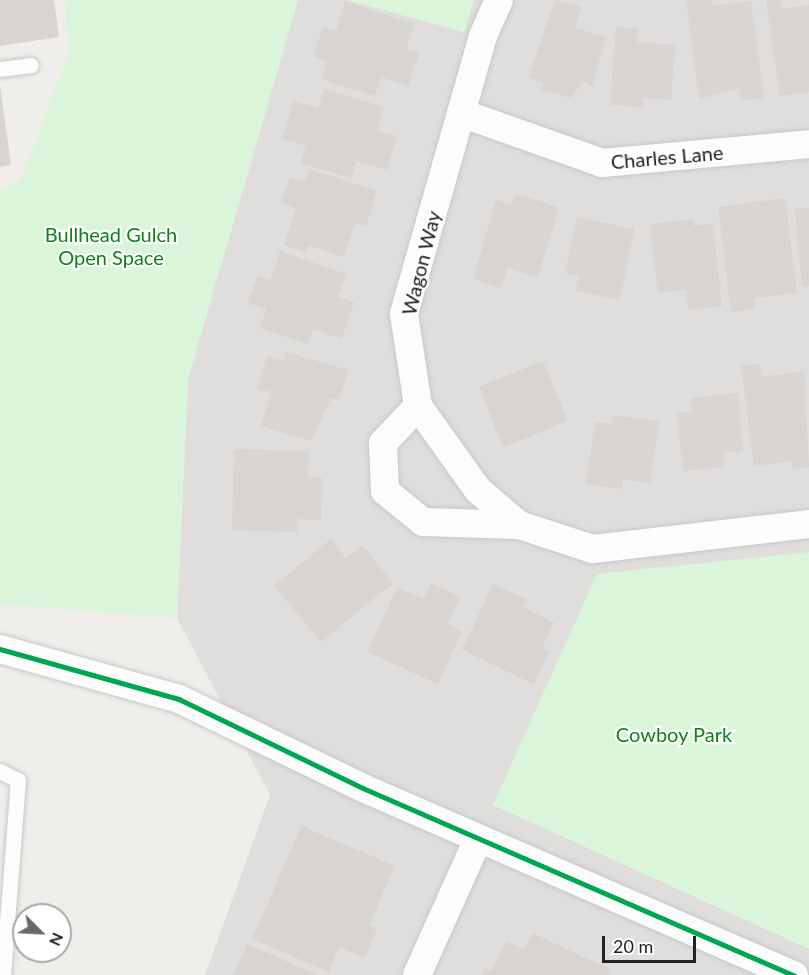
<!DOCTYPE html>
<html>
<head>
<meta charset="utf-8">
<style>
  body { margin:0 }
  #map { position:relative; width:809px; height:975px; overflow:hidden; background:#f0eeeb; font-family:Lato,sans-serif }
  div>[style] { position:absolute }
  .residential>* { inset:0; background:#dfdedc }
  .park>* { inset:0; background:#daf5da }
  .building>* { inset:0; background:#d7d4d2; transform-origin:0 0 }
  .roads { filter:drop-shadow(0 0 2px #c9c8c7) drop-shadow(0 0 2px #c9c8c7) }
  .lane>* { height:15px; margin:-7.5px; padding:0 7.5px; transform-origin:7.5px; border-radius:7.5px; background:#fdfcfc }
  .street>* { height:28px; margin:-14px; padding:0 14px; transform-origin:14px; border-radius:14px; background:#fdfcfc }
  .bus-1>* { height:4.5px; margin:-2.25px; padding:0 2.25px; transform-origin:2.25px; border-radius:2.25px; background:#00a651 }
  span { translate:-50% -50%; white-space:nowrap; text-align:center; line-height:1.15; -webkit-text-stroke:4.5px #fff; paint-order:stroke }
  .street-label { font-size:20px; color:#222 }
  .park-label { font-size:20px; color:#0c8416 }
  .north { position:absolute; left:12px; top:903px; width:60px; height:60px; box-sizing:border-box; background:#fff; border:2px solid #a7a7a7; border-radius:50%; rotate:114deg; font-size:16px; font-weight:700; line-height:24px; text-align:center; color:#222 }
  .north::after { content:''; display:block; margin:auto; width:21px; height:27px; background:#6a6968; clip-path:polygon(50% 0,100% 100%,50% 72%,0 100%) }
  .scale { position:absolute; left:602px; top:936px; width:94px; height:27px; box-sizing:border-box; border:3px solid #222; border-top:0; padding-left:8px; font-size:18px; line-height:21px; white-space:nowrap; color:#222; -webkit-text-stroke:4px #fff; paint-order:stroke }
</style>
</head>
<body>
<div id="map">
  <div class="residential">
    <i style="clip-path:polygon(298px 0,348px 0,464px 32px,474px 0,809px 0,809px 975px,205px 975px,270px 795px,177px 618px,188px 379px)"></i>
  </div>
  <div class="park">
    <i style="clip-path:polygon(65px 0,298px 0,188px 379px,177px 618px,0 604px,0 190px,22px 179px,69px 51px)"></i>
    <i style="clip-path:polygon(348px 0,474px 0,464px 32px)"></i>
    <i style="clip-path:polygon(809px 552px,809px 949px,493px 805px,597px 574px)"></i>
  </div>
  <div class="building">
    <i style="clip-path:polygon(0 0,54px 0,59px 37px,0 46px)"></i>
    <i style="clip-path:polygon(555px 0,582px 7px,575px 28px,606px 37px,592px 86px,582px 82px,571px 98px,541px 90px,543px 83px,528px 78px)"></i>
    <i style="clip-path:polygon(686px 0,711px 0,712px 6px,751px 1px,764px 98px,741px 101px,739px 88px,699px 99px)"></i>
    <i style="clip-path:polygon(766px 0,781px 0,782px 9px,809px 5px,809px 92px,780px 96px)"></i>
    <i style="clip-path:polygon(345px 1px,414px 24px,406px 49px,419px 53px,408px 86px,381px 77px,375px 96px,321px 79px,327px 61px,313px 57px,323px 27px,336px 31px)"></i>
    <i style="clip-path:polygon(616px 27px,638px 29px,637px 42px,675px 45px,671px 100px,643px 98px,643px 107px,610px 105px)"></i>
    <i style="clip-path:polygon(0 85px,11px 165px,0 167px)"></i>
    <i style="clip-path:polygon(324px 89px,384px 107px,377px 131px,397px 136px,387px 170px,356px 161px,351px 178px,301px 163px,306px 146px,282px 139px,293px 101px,318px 108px)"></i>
    <i style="clip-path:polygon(309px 169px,377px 191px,366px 226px,355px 223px,344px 257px,308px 245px,305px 252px,284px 245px,296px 208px,281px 203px,290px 177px,305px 181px)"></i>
    <i style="clip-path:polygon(515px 194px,559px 207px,538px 277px,507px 268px,501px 288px,473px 279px,496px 200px,512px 205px)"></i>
    <i style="clip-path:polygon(785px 198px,797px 293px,754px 298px,755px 309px,731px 312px,718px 207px)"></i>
    <i style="clip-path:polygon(809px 208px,809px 286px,802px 287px,795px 209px)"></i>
    <i style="clip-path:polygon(577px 217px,634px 229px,620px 300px,576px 291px,579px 276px,565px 273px)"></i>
    <i style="clip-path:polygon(693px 219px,694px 226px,713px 224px,722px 306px,688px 310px,686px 289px,658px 293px,650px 224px)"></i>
    <i style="clip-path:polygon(280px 251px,346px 274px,338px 297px,354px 302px,342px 339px,313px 329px,308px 344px,260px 328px,266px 309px,248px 303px,258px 276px,270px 280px)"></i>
    <i style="clip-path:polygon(286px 352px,348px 370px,339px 400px,331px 398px,311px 441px,261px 426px,271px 392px,257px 389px,267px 356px,284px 361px)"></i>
    <i style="left:543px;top:361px;width:65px;height:69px;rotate:68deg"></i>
    <i style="clip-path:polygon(760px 364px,761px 377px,804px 371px,809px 467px,792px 469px,791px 461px,754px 466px,741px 366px)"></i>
    <i style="clip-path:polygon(738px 393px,743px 451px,723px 453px,724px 467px,683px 471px,677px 413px,692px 411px,691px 398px)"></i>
    <i style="clip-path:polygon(613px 415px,659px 421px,650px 483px,623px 479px,622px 489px,586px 484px,595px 422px,612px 424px)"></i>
    <i style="clip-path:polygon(234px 449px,309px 451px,308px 477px,322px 478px,321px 520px,298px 519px,297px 532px,232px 530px)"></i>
    <i style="clip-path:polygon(331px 539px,346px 558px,362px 545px,393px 583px,321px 642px,274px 586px)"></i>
    <i style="clip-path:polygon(431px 583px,460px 597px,448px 624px,462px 631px,438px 684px,367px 652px,397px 587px,424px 599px)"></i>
    <i style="clip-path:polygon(493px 584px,527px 599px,523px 607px,554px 622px,542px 648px,549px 652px,534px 684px,462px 650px)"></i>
    <i style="clip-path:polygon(301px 826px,395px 866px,369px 925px,377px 929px,365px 958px,339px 947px,329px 972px,252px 939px)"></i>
    <i style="clip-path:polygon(532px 933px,610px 969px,608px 975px,482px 975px,485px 968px,492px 971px,506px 941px,524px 949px)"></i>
    <i style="clip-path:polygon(247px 944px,317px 975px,233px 975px)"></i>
  </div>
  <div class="roads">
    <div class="lane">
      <i style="left:0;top:69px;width:31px;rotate:-7deg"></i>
      <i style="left:0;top:771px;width:20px;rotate:27deg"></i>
      <i style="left:18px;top:780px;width:196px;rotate:94.4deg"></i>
    </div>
    <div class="street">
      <i style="left:499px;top:0;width:39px;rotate:114deg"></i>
      <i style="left:483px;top:36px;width:289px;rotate:105.9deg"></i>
      <i style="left:404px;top:314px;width:93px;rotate:81.3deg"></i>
      <i style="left:418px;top:406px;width:103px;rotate:54.5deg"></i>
      <i style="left:478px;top:490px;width:54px;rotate:40.5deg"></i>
      <i style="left:519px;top:525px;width:78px;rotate:18deg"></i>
      <i style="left:593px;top:549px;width:217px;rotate:-6.6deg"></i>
      <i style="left:461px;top:113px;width:150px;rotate:19.5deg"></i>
      <i style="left:602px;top:163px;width:208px;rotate:-5.2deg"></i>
      <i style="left:418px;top:406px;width:51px;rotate:133.4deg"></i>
      <i style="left:383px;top:443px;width:48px;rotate:87.6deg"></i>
      <i style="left:385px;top:491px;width:49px;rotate:39.2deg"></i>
      <i style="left:423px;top:522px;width:96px;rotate:1.8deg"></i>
      <i style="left:0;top:649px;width:186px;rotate:15.6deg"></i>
      <i style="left:179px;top:699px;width:204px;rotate:25.8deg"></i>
      <i style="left:363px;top:788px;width:470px;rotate:23.5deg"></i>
      <i style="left:417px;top:975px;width:149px;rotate:-65.8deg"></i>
    </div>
  </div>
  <div class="bus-1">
    <i style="left:0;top:649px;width:186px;rotate:15.6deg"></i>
    <i style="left:179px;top:699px;width:204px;rotate:25.8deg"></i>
    <i style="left:363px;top:788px;width:470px;rotate:23.5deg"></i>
  </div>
  <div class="street-label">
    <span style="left:667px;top:157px;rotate:-5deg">Charles Lane</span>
    <span style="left:421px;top:263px;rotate:-76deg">Wagon Way</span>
  </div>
  <div class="park-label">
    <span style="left:111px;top:246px">Bullhead Gulch<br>Open Space</span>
    <span style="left:674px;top:734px">Cowboy Park</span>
  </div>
  <div class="north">N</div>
  <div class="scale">20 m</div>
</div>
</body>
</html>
